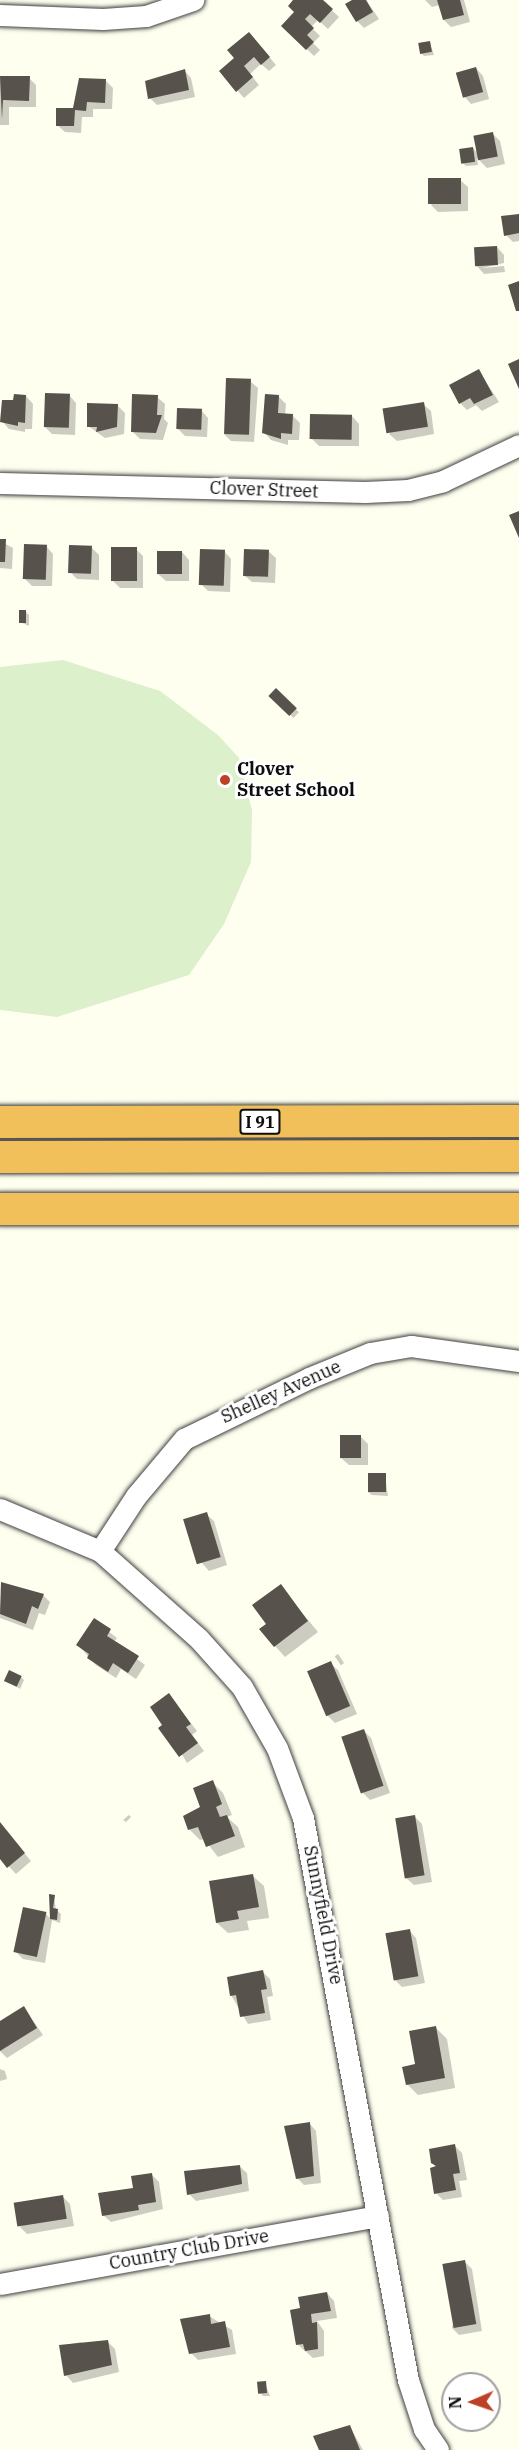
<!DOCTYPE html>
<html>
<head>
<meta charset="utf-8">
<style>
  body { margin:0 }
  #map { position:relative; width:519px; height:2450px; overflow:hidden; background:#fffff0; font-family:"IBM Plex Serif",serif }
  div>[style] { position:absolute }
  .pitch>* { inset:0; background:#dbf0cb }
  .shadow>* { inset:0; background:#0003; transform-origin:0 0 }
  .building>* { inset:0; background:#57524b; transform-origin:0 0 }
  .roads { filter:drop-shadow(0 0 2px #414141) drop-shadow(0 0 2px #414141) }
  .minor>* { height:21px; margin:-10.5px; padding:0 10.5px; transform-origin:10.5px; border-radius:10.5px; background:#fff }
  .highway>* { height:32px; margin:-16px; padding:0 16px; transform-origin:16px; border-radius:16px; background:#f2c05a }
  .dots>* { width:16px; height:16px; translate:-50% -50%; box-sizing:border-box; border:3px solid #fff; border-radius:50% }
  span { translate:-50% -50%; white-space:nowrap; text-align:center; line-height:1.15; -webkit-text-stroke:6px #fff; paint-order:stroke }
  .shield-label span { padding:2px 4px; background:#fff; border:2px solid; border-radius:4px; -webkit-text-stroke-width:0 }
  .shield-label { font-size:16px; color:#0e0e0e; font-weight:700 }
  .street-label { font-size:18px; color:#0e0e0e }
  .poi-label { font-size:18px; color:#0e0e0e; font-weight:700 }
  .left { translate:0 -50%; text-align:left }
  .north { position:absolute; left:441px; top:2372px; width:60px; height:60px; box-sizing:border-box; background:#fff; border:2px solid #9f9f9f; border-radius:50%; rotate:268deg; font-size:16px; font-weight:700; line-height:24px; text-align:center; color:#0e0e0e }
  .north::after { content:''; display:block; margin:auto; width:21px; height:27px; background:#bd4027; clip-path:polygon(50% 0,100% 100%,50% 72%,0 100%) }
</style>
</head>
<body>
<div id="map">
  <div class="pitch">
    <i style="clip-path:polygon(63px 660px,160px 691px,218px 735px,239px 758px,252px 810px,251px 862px,224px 924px,189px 975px,57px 1017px,0 1010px,0 667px)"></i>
  </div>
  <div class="shadow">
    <i style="clip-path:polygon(295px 0,321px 0,339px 17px,328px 29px,318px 20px,311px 27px,320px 36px,313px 43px,320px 50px,314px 56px,283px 26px,296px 12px)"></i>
    <i style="clip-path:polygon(356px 0,366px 0,379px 19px,364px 28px,357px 21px)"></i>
    <i style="clip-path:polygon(425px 0,464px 0,470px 22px,451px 27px,444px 20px,440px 5px,432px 7px)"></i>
    <i style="clip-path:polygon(256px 41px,276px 65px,269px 71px,261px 64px,250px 74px,259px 85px,244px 98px,221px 72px)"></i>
    <i style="clip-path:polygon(430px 43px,434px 55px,424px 56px,421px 53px)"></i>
    <i style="clip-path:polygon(476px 68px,483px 76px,489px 99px,471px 104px,464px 96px)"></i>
    <i style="clip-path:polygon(184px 70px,191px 78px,195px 97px,157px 105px,150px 98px)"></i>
    <i style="clip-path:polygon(0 78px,29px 78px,36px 85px,36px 107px,9px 107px,9px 125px,0 125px)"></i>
    <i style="clip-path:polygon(106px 81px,113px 88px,112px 109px,93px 109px,93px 117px,82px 117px,81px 133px,65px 132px,57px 125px)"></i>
    <i style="clip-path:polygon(492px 133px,500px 141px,505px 164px,487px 168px,477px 158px,478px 165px,466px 166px,463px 163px,473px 148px,478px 154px)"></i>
    <i style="clip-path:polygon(460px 180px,468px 187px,468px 211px,438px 212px,431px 205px)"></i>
    <i style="clip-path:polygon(519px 215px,519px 241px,513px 242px,506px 235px)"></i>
    <i style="clip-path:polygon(497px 247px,504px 255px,504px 263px,482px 268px,504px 266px,505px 272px,484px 274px,477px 266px)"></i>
    <i style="clip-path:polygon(479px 371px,499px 402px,482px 411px,476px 405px,467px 410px,460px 403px)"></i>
    <i style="clip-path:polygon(250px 381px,258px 388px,254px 442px,231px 441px,224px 434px)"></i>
    <i style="clip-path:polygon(69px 395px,76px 403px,75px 435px,52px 434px,45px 427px)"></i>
    <i style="clip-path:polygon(26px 396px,33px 404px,32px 429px,25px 429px,25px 432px,9px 429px,2px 421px,15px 402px)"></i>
    <i style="clip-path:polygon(278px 396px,286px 404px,285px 415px,293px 416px,300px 423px,299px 440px,288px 440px,288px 445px,271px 440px,264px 432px)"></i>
    <i style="clip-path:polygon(157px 397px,165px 404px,164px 419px,168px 423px,163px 440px,140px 439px,132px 431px)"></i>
    <i style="clip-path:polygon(423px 404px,431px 411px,434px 434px,397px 441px,389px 434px)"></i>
    <i style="clip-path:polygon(117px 405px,125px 413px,124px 434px,105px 438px,88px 426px)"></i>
    <i style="clip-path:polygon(201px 410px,208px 418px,207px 437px,185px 436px,178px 429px)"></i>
    <i style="clip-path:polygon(352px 416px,359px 424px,359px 446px,319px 446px,311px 438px)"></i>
    <i style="clip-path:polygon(0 541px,13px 548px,12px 569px,0 568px)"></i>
    <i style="clip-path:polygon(46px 546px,53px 554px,52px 586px,32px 586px,24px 578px)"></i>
    <i style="clip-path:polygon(92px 548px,99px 555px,99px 580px,77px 579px,70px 572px)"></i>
    <i style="clip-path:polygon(136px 549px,143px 556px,143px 588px,120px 588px,113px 581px)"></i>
    <i style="clip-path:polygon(224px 551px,231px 559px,230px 592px,208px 591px,201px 584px)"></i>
    <i style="clip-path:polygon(268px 551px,276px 558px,275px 583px,252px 582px,244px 575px)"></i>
    <i style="clip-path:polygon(182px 552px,189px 560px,189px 581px,166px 581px,158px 574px)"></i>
    <i style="clip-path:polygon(26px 612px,29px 615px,29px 626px,20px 622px)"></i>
    <i style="left:276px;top:690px;width:32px;height:8px;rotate:44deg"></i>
    <i style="clip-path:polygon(361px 1437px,368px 1444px,368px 1465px,349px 1465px,341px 1458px)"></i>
    <i style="clip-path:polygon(385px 1475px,388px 1496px,372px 1495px,368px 1492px)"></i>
    <i style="clip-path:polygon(206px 1514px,214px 1521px,227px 1565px,209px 1571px,202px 1563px,185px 1521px)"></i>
    <i style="clip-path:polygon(2px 1584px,43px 1595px,50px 1602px,45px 1615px,39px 1613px,33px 1630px,0 1618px)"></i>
    <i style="clip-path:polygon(280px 1586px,318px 1632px,285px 1657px,275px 1646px,268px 1624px)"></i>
    <i style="clip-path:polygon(94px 1620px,117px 1638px,114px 1642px,145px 1665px,136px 1679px,121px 1669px,116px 1678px,96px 1665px,78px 1645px)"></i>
    <i style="left:338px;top:1654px;width:11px;height:4px;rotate:56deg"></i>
    <i style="clip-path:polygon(330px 1663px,338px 1670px,357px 1714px,335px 1723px,328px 1716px)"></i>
    <i style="clip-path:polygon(21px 1677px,24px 1680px,20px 1689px,6px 1680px)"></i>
    <i style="clip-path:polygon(169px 1695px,197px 1731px,192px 1735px,204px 1751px,187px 1763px,165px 1725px)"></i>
    <i style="clip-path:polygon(364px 1731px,371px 1738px,390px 1793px,370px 1800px,363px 1793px)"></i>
    <i style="clip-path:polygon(212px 1782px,223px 1793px,232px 1815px,227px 1817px,238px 1827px,245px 1847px,218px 1857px,204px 1839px,200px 1840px,189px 1829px)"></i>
    <i style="clip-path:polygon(129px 1815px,131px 1817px,126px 1822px,123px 1820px)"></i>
    <i style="clip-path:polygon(415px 1817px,422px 1824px,432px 1882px,414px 1885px,406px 1878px)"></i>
    <i style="clip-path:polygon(0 1824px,31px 1861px,16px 1874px,0 1857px)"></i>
    <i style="clip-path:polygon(253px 1876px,264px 1886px,269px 1918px,247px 1921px,249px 1930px,228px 1933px,217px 1923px)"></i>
    <i style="clip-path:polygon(54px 1896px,56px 1910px,61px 1914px,60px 1923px,52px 1920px,45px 1963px,23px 1959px,16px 1952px,45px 1913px,51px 1919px)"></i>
    <i style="clip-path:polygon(409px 1930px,416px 1938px,425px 1983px,402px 1987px,395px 1980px)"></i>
    <i style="clip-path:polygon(263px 1972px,270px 1979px,273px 1996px,267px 1997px,271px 2020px,248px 2024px,231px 1995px)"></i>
    <i style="clip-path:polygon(24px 2008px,43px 2035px,7px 2058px,0 2051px,0 2022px)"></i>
    <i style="clip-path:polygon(436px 2028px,447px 2039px,455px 2088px,418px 2095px,407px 2084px)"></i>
    <i style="clip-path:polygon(0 2069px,5px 2071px,7px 2079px,0 2081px)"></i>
    <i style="clip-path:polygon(309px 2123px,316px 2131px,321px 2183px,304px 2185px,297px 2178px)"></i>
    <i style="clip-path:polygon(455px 2146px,462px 2153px,467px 2180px,459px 2181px,462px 2197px,443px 2200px,436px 2193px,438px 2168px)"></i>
    <i style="clip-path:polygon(239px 2166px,247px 2173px,249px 2191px,196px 2201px,189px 2194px)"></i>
    <i style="clip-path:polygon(151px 2174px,159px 2182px,163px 2209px,111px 2222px,103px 2215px)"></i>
    <i style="clip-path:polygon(63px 2197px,70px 2204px,74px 2226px,27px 2234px,20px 2227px)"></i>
    <i style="clip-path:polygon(465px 2262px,472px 2269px,482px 2331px,459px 2335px,452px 2328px)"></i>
    <i style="clip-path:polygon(327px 2293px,334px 2301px,337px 2318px,317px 2321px,324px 2331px,324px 2356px,313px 2358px,297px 2344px,302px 2310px)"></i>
    <i style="clip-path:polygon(209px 2316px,232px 2330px,236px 2354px,198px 2360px,191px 2353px)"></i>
    <i style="clip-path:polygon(81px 2342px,85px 2346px,108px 2342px,115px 2349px,119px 2372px,73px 2383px,66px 2375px,61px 2346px)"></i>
    <i style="clip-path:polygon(265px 2383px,270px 2396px,263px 2396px,260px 2393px)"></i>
    <i style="clip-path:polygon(350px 2427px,363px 2450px,321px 2450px)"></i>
  </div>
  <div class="building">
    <i style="clip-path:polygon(293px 0,323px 0,333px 9px,320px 23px,310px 14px,305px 19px,314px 28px,307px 35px,314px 42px,306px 50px,281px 26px,294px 12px,288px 6px)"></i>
    <i style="clip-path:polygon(352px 0,366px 0,373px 12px,356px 22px,345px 4px)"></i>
    <i style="clip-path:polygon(437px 0,460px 0,464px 15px,443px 20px)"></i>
    <i style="clip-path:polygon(249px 32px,270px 57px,261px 65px,254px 57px,244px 66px,253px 77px,236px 92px,219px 71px,234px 58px,227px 50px)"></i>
    <i style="left:430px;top:41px;width:11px;height:12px;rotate:80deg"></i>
    <i style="left:476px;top:67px;width:26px;height:21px;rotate:74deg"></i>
    <i style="clip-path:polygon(185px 69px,189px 90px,148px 99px,145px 81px)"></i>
    <i style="clip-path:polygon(0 76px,30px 76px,29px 101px,3px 100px,2px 119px)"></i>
    <i style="clip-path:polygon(79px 78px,106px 79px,105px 103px,87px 102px,86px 111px,75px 110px,74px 126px,56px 126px,56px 108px,73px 108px)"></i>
    <i style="left:493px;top:132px;width:25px;height:20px;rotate:79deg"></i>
    <i style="left:473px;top:147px;width:15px;height:14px;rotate:82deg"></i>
    <i style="left:461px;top:178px;width:26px;height:33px;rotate:90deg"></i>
    <i style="clip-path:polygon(519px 214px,519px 233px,504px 236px,501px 216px)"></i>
    <i style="left:497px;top:246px;width:19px;height:23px;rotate:87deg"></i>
    <i style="clip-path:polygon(519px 281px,519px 311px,516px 311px,508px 285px)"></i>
    <i style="clip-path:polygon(519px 359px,519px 389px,508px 364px)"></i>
    <i style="clip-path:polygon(479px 369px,493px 395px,474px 404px,470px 398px,459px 404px,449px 385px)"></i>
    <i style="left:226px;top:378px;width:25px;height:56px;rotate:2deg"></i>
    <i style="left:45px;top:393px;width:25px;height:34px;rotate:2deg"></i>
    <i style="clip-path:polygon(14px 394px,26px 395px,25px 423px,18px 422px,18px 426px,0 422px,2px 400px,13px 400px)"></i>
    <i style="clip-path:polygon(132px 394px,158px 395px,157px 415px,162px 415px,156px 433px,131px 432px)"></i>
    <i style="clip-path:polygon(265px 394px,279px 395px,278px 413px,293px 414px,292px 434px,281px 433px,281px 439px,262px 433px)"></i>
    <i style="left:424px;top:402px;width:25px;height:42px;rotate:81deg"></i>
    <i style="clip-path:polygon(87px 403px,118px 404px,117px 427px,96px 432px,97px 427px,87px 427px)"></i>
    <i style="left:177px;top:408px;width:25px;height:21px;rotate:2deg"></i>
    <i style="left:310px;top:414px;width:42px;height:25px;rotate:1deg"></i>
    <i style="clip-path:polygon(519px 511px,519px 538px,509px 515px)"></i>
    <i style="clip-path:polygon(0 539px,6px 539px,5px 562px,0 562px)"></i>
    <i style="left:24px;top:544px;width:23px;height:35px;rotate:2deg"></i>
    <i style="left:69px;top:545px;width:23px;height:28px;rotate:2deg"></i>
    <i style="left:111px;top:547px;width:26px;height:34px"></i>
    <i style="left:200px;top:549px;width:25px;height:36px;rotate:2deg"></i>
    <i style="left:244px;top:549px;width:25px;height:27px;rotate:2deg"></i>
    <i style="left:157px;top:551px;width:25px;height:23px"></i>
    <i style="left:19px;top:610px;width:7px;height:13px"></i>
    <i style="left:276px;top:688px;width:29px;height:11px;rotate:44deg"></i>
    <i style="left:340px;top:1435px;width:21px;height:23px"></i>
    <i style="left:368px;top:1473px;width:18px;height:19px"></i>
    <i style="left:207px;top:1512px;width:47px;height:25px;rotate:73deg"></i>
    <i style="clip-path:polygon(1px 1582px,44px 1594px,38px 1609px,32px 1606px,26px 1624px,0 1614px)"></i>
    <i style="clip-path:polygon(281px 1584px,308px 1621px,274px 1647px,259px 1629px,266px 1624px,252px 1605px)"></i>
    <i style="clip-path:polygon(94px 1618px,111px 1629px,107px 1636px,139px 1656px,128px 1673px,113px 1663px,108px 1672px,87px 1658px,89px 1654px,76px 1645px)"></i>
    <i style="left:331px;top:1661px;width:49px;height:26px;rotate:67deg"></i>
    <i style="left:9px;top:1670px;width:14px;height:12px;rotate:25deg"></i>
    <i style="clip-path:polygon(169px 1693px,191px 1724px,186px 1727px,198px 1743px,179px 1757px,158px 1728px,162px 1725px,150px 1707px)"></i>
    <i style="left:364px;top:1729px;width:60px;height:24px;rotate:71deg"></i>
    <i style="clip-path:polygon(213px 1780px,222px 1804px,216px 1807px,220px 1817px,227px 1815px,235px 1836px,206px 1847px,198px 1827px,188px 1830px,183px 1816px,200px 1807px,193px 1788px)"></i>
    <i style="left:415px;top:1815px;width:61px;height:20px;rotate:81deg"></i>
    <i style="clip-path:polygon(0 1822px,25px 1853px,7px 1868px,0 1859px)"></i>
    <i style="clip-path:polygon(253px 1874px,259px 1907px,237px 1911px,239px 1919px,216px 1923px,209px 1881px)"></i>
    <i style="clip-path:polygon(49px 1894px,55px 1895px,53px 1908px,58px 1909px,57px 1920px,50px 1919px)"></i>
    <i style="left:23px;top:1907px;width:24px;height:46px;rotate:12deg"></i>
    <i style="left:410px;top:1929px;width:48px;height:25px;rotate:80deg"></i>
    <i style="clip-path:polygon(263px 1970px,267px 1989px,261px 1990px,265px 2013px,240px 2017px,236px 1995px,230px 1996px,227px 1977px)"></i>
    <i style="clip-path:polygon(24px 2006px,37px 2028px,0 2051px,0 2021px)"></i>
    <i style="clip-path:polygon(436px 2026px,445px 2078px,406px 2085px,402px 2067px,415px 2064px,409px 2031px)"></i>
    <i style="clip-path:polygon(310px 2122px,314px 2176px,296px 2179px,284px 2126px)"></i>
    <i style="clip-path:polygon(455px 2144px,460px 2173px,453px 2174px,456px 2190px,434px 2194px,430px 2168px,436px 2166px,431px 2163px,429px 2149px)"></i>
    <i style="clip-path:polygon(240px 2165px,242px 2184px,187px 2195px,184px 2171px)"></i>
    <i style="clip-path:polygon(152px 2173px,156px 2202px,138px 2205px,139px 2210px,102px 2216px,98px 2193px,133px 2188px,131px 2176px)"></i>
    <i style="left:63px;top:2195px;width:24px;height:50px;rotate:81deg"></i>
    <i style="left:465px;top:2260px;width:65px;height:23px;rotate:80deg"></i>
    <i style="clip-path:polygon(327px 2292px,331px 2311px,311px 2314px,312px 2323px,317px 2322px,318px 2349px,305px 2351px,303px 2344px,296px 2345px,290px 2310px,300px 2308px,298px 2297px)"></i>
    <i style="clip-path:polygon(210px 2314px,211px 2324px,225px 2321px,230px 2347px,189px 2354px,180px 2319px)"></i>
    <i style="clip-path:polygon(108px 2340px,112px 2365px,64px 2376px,59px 2345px)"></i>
    <i style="left:266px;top:2381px;width:12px;height:9px;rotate:85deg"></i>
    <i style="clip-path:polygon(350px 2425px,360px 2450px,319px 2450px,313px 2436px)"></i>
  </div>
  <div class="roads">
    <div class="minor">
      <i style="left:0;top:15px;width:103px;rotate:2.2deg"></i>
      <i style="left:103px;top:19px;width:43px;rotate:-4deg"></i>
      <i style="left:146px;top:16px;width:50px;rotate:-18.8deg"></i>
      <i style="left:0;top:483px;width:365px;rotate:1.4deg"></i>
      <i style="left:365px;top:492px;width:43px;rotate:-2.7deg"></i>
      <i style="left:408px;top:490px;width:36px;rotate:-14deg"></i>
      <i style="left:443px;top:481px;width:84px;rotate:-25.3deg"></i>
      <i style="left:0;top:1509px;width:108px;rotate:22.8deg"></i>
      <i style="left:100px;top:1551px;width:132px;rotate:41.6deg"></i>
      <i style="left:199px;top:1639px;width:64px;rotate:48.1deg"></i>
      <i style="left:242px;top:1687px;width:70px;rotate:60.2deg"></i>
      <i style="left:277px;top:1748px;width:75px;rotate:69.6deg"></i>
      <i style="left:303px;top:1818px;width:572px;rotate:79.42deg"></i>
      <i style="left:408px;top:2380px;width:52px;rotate:71.9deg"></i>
      <i style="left:424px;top:2429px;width:25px;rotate:56deg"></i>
      <i style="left:100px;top:1551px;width:66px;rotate:-56.8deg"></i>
      <i style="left:136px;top:1496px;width:75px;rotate:-49.9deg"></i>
      <i style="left:184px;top:1439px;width:139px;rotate:-26deg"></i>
      <i style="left:309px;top:1378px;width:66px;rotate:-22.3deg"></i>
      <i style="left:370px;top:1353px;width:42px;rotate:-9.7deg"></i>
      <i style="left:411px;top:1346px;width:109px;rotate:7.9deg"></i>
      <i style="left:0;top:2284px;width:384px;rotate:-10.2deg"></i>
    </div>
    <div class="highway">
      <i style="left:0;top:1122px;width:519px;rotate:-0.11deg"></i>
      <i style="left:0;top:1157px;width:519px;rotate:-0.11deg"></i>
      <i style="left:0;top:1209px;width:519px"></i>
    </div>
  </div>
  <div class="dots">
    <i style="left:225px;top:780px;background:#bd4027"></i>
  </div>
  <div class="shield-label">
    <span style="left:260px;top:1122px">I 91</span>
  </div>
  <div class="street-label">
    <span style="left:264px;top:490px;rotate:2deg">Clover Street</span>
    <span style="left:281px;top:1392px;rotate:-24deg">Shelley Avenue</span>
    <span style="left:323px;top:1915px;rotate:79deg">Sunnyfield Drive</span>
    <span style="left:189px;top:2250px;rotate:-10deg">Country Club Drive</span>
  </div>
  <div class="poi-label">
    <span class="left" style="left:237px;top:780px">Clover<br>Street School</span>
  </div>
  <div class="north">N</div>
</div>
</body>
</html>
